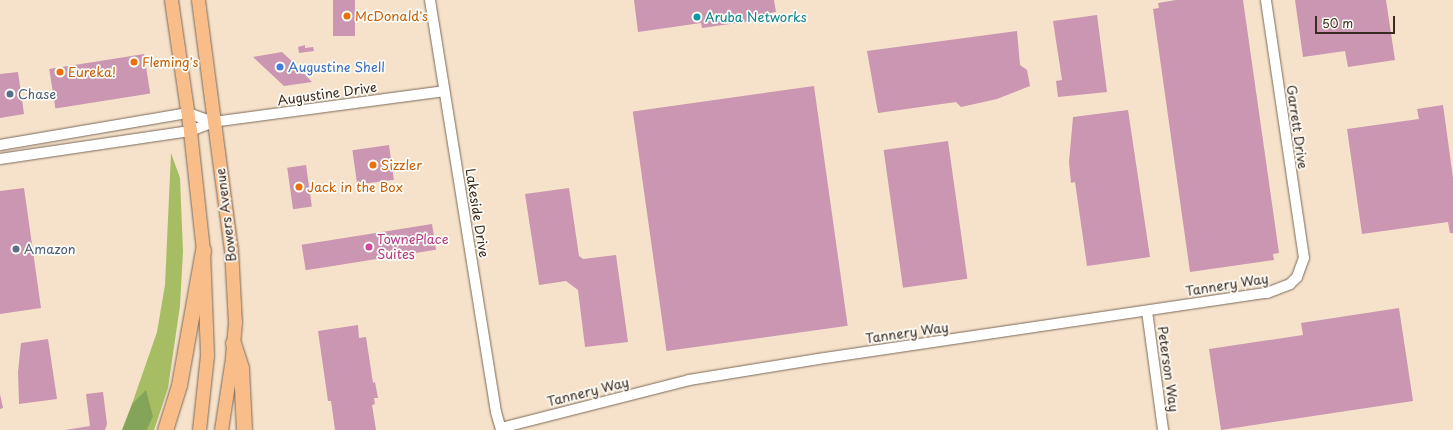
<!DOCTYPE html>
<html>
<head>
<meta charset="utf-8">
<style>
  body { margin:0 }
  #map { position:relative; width:1453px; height:430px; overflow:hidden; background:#f6e2ca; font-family:"Playpen Sans",sans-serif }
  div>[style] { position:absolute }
  .green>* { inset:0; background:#a6bd63 }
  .forest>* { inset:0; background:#84a459 }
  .building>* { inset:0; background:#ca96b1; transform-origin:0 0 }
  .roads { filter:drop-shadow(0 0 1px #7c6a5a) drop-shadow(0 0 1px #7c6a5a) }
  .minor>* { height:10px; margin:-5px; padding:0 5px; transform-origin:5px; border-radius:5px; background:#fff }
  .major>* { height:13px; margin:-6.5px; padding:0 6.5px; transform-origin:6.5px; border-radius:6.5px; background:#f8bd88 }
  .highway>* { height:15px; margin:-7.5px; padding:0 7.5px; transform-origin:7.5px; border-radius:7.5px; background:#f8bd88 }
  .dots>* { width:11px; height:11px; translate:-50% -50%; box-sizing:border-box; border:2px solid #fdfcf7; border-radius:50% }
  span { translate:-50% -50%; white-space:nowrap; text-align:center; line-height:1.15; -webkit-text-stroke:3.5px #fdfcf7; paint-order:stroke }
  .food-label { font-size:13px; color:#c56008 }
  .left { translate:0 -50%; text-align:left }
  .culture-label { font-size:13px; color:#0d838f }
  .shop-label { font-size:13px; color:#366cbe }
  .service-label { font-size:13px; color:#4e5e75 }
  .street-label { font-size:13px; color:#3b2a1e }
  .hotel-label { font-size:13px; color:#b23c85 }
  .scale { position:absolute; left:1315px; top:16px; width:80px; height:18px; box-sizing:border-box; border:2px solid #3b2a1e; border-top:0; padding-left:5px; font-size:12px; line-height:14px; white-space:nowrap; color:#3b2a1e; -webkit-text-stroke:3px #fdfcf7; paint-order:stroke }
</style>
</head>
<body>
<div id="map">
  <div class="green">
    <i style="clip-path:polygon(171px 153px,180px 178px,183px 251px,180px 306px,168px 388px,154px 430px,147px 430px,153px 417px,132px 404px,157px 332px,165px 285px)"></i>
  </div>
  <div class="forest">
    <i style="clip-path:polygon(146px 390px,153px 417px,147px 430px,122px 430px,132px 404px)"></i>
  </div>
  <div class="building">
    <i style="left:333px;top:0;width:22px;height:36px"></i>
    <i style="clip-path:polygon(634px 0,774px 0,776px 12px,758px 15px,758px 20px,702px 28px,701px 23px,638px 32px)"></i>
    <i style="clip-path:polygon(1176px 0,1243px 0,1279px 253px,1273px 254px,1274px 260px,1190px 272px,1153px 9px,1159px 8px,1158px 3px)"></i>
    <i style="clip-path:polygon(1295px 0,1386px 0,1395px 60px,1348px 67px,1345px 51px,1303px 57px)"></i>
    <i style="clip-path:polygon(1097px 15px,1107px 92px,1058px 97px,1056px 81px,1062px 80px,1053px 21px)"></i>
    <i style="clip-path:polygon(1017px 31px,1020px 65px,1027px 70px,1030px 86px,997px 99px,961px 107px,956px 102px,878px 113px,867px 51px)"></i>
    <i style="clip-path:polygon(305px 45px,305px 48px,313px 47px,314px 51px,299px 53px,298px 47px)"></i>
    <i style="clip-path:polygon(282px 52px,295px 64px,312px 82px,284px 86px,253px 57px)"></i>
    <i style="left:144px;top:54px;width:40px;height:96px;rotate:81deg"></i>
    <i style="clip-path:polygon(18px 72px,24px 114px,0 118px,0 74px)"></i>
    <i style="left:814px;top:86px;width:242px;height:183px;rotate:82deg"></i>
    <i style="clip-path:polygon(1443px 105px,1453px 178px,1453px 233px,1450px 233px,1448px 222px,1362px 234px,1347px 129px,1419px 119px,1417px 109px)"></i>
    <i style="clip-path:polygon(1128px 110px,1150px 257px,1087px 266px,1075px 182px,1071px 183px,1069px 162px,1073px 117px)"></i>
    <i style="left:948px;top:141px;width:139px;height:65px;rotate:82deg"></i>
    <i style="left:389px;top:145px;width:35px;height:37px;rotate:82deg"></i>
    <i style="left:306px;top:165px;width:42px;height:19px;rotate:82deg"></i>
    <i style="clip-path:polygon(24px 188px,41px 308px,0 314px,0 191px)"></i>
    <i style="clip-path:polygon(569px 188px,579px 256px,583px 259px,616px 255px,628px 342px,585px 347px,578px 290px,566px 281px,539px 285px,525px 194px)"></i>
    <i style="left:432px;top:224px;width:26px;height:132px;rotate:81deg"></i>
    <i style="clip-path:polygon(1399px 308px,1413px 401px,1221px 430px,1209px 349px,1303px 335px,1301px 323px)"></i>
    <i style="clip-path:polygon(358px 325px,359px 338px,366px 337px,373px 383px,375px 382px,378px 398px,374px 398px,375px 404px,372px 405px,376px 430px,335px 430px,331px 401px,328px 401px,318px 331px)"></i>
    <i style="clip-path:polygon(48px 339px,57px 399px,19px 404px,18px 372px,21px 343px)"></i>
    <i style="clip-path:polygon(103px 392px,107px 424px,105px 430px,65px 430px,90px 426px,86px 394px)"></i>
    <i style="clip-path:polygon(0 394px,3px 408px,0 409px)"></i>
  </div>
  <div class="roads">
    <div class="minor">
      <i style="left:430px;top:0;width:417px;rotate:80.9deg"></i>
      <i style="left:496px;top:412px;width:19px;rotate:74deg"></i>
      <i style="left:0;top:145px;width:191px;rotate:-9.7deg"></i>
      <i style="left:188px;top:113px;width:27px;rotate:20deg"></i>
      <i style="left:0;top:159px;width:192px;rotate:-8.4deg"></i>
      <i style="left:190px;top:131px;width:25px;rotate:-21deg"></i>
      <i style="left:213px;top:122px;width:233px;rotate:-7.6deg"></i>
      <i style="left:1147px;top:311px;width:120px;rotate:82.3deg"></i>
      <i style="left:501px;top:428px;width:194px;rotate:-14.3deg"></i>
      <i style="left:689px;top:380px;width:131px;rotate:-9.2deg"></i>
      <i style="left:818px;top:359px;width:454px;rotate:-8.4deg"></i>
      <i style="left:1267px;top:293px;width:25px;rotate:-21deg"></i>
      <i style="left:1290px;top:284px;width:10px;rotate:-45deg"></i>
      <i style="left:1297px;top:277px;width:20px;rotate:-70deg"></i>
      <i style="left:1304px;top:258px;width:261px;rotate:-98.4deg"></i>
    </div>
    <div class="major">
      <i style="left:171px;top:0;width:132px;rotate:81.7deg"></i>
      <i style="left:190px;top:131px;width:120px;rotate:83.8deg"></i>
      <i style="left:203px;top:250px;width:105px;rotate:87.8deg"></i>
      <i style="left:207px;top:355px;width:75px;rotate:96.1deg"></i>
      <i style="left:198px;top:0;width:251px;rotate:82.5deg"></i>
      <i style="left:231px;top:249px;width:73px;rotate:86.9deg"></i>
      <i style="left:235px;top:322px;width:36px;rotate:95deg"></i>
      <i style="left:232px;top:358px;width:73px;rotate:98.7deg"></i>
    </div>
    <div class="highway">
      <i style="left:233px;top:343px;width:26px;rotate:72deg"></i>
      <i style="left:241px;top:368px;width:62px;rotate:87.2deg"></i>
      <i style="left:165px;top:430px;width:47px;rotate:-72.7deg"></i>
      <i style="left:179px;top:385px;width:137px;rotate:-79.9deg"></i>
    </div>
  </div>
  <div class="dots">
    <i style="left:347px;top:16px;background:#e8710a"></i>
    <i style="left:697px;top:17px;background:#0f9aa8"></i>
    <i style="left:134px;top:62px;background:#e8710a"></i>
    <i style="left:280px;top:67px;background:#3f7fe0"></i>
    <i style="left:60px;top:72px;background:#e8710a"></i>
    <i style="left:10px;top:94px;background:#5c6f8a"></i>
    <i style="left:373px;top:165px;background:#e8710a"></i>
    <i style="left:299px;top:187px;background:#e8710a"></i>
    <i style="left:369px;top:247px;background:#d1479c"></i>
    <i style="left:16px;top:249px;background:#5c6f8a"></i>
  </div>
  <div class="food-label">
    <span class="left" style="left:355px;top:16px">McDonald's</span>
    <span class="left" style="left:142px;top:62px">Fleming's</span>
    <span class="left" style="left:68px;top:72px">Eureka!</span>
    <span class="left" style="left:381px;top:165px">Sizzler</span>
    <span class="left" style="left:307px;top:187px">Jack in the Box</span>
  </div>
  <div class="culture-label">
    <span class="left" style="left:705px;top:17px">Aruba Networks</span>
  </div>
  <div class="shop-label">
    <span class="left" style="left:288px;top:67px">Augustine Shell</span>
  </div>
  <div class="service-label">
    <span class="left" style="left:18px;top:94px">Chase</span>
    <span class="left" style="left:24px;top:249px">Amazon</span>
  </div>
  <div class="street-label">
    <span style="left:327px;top:94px;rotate:-8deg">Augustine Drive</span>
    <span style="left:1297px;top:127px;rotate:82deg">Garrett Drive</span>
    <span style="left:477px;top:213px;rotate:81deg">Lakeside Drive</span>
    <span style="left:226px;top:215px;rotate:-97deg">Bowers Avenue</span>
    <span style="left:1227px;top:285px;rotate:-9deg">Tannery Way</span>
    <span style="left:907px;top:333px;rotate:-8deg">Tannery Way</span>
    <span style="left:1168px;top:369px;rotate:82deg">Peterson Way</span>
    <span style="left:588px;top:392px;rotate:-14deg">Tannery Way</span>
  </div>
  <div class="hotel-label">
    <span class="left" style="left:377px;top:247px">TownePlace<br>Suites</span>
  </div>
  <div class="scale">50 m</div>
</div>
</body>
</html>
